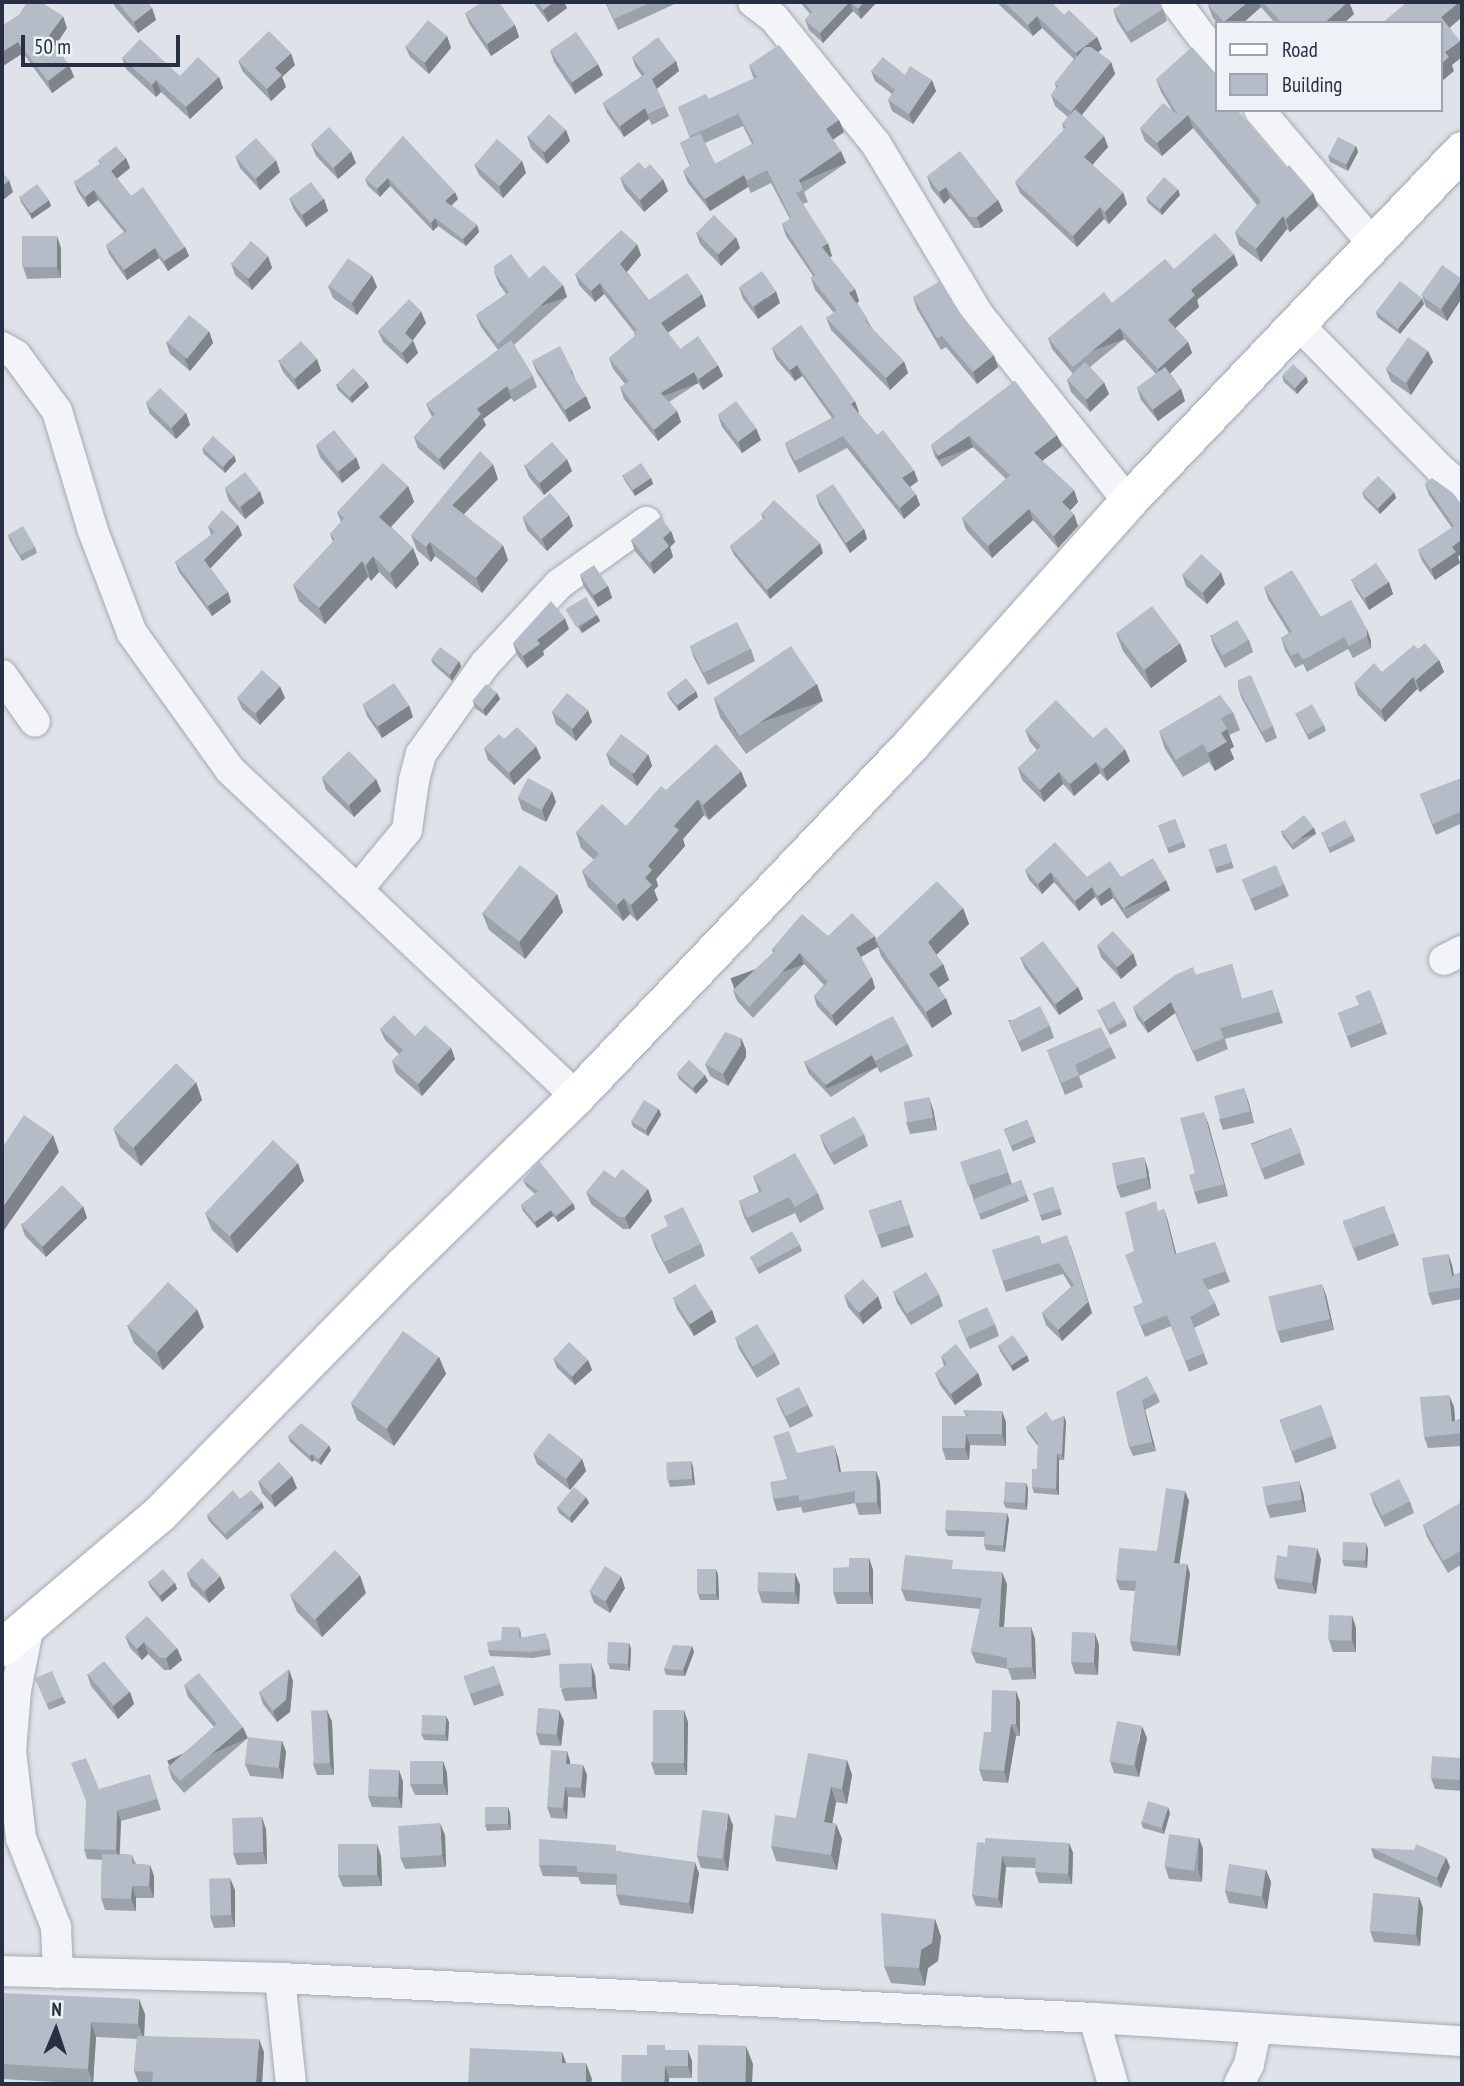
<!DOCTYPE html>
<html>
<head>
<meta charset="utf-8">
<style>
  body { margin:0 }
  #map { position:relative; width:1464px; height:2086px; overflow:hidden; background:#dfe3e9; font-family:"PT Sans Narrow",sans-serif }
  div>[style] { position:absolute }
  .roads { filter:drop-shadow(0 0 2px #a4aab4) drop-shadow(0 0 2px #a4aab4) }
  .minor>* { height:30px; margin:-15px; padding:0 15px; transform-origin:15px; border-radius:15px; background:#f2f4f7 }
  .major>* { height:37px; margin:-18.5px; padding:0 18.5px; transform-origin:18.5px; border-radius:18.5px; background:#fff }
  .wall>* { inset:0; background:#9ca2ab; transform-origin:0 0 }
  .shaded-wall>* { inset:0; background:#7f848b; transform-origin:0 0 }
  .building>* { inset:0; background:#b5bcc7; transform-origin:0 0 }
  span { translate:-50% -50%; white-space:nowrap; text-align:center; line-height:1.15; -webkit-text-stroke:5px #eef2f7; paint-order:stroke }
  .frame { position:absolute; inset:0; border:4px solid #263042; pointer-events:none }
  .legend { position:absolute; left:1215px; top:21px; width:228px; height:91px; box-sizing:border-box; background:#eef2f7; border:2px solid #9ea4af; margin:0; padding:9px 12px; list-style:none; font-size:21px; color:#263042 }
  .legend li { display:flex; align-items:center; gap:14px; height:35px }
  .legend b { width:35px; border:2px solid #9ea4af }
  .north { position:absolute; left:21px; top:1995px; width:70px; height:70px; -webkit-text-stroke:5px #eef2f7; paint-order:stroke; rotate:2deg; font-size:19px; font-weight:700; line-height:28px; text-align:center; color:#263042 }
  .north::after { content:''; display:block; margin:auto; width:24px; height:32px; background:#263042; clip-path:polygon(50% 0,100% 100%,50% 72%,0 100%) }
  .scale { position:absolute; left:21px; top:35px; width:159px; height:32px; box-sizing:border-box; border:4px solid #263042; border-top:0; padding-left:9px; font-size:21px; line-height:24px; white-space:nowrap; color:#263042; -webkit-text-stroke:5px #eef2f7; paint-order:stroke }
</style>
</head>
<body>
<div id="map">
  <div class="roads">
    <div class="minor">
      <i style="left:753px;top:2px;width:26px;rotate:37deg"></i>
      <i style="left:774px;top:18px;width:162px;rotate:51deg"></i>
      <i style="left:876px;top:144px;width:198px;rotate:59deg"></i>
      <i style="left:978px;top:314px;width:240px;rotate:51.3deg"></i>
      <i style="left:1176px;top:2px;width:69px;rotate:53.3deg"></i>
      <i style="left:1259px;top:110px;width:177px;rotate:49.6deg"></i>
      <i style="left:1296px;top:322px;width:209px;rotate:45.6deg"></i>
      <i style="left:1442px;top:471px;width:26px;rotate:39deg"></i>
      <i style="left:2px;top:347px;width:16px;rotate:30deg"></i>
      <i style="left:16px;top:355px;width:69px;rotate:53.8deg"></i>
      <i style="left:57px;top:411px;width:125px;rotate:73.3deg"></i>
      <i style="left:93px;top:531px;width:109px;rotate:69.1deg"></i>
      <i style="left:132px;top:633px;width:168px;rotate:54.4deg"></i>
      <i style="left:230px;top:770px;width:475px;rotate:43.3deg"></i>
      <i style="left:2px;top:675px;width:57px;rotate:54.9deg"></i>
      <i style="left:359px;top:888px;width:75px;rotate:-50.4deg"></i>
      <i style="left:407px;top:830px;width:50px;rotate:-82deg"></i>
      <i style="left:414px;top:780px;width:27px;rotate:-75deg"></i>
      <i style="left:421px;top:754px;width:110px;rotate:-54.6deg"></i>
      <i style="left:485px;top:664px;width:109px;rotate:-47.2deg"></i>
      <i style="left:559px;top:584px;width:107px;rotate:-35.5deg"></i>
      <i style="left:1444px;top:960px;width:20px;rotate:-27deg"></i>
      <i style="left:29px;top:1625px;width:66px;rotate:101.3deg"></i>
      <i style="left:16px;top:1690px;width:61px;rotate:94.7deg"></i>
      <i style="left:11px;top:1751px;width:88px;rotate:83.4deg"></i>
      <i style="left:21px;top:1838px;width:96px;rotate:68.5deg"></i>
      <i style="left:56px;top:1927px;width:46px;rotate:87.5deg"></i>
      <i style="left:2px;top:1971px;width:278px;rotate:1.4deg"></i>
      <i style="left:280px;top:1978px;width:815px;rotate:2.81deg"></i>
      <i style="left:1094px;top:2018px;width:369px;rotate:3.6deg"></i>
      <i style="left:280px;top:1978px;width:107px;rotate:84.1deg"></i>
      <i style="left:1094px;top:2018px;width:69px;rotate:73.9deg"></i>
      <i style="left:1239px;top:2084px;width:22px;rotate:-63deg"></i>
      <i style="left:1249px;top:2064px;width:35px;rotate:-78deg"></i>
    </div>
    <div class="major">
      <i style="left:2px;top:1647px;width:206px;rotate:-40.3deg"></i>
      <i style="left:159px;top:1514px;width:349px;rotate:-45.6deg"></i>
      <i style="left:403px;top:1265px;width:242px;rotate:-44.3deg"></i>
      <i style="left:576px;top:1096px;width:486px;rotate:-46.4deg"></i>
      <i style="left:911px;top:744px;width:326px;rotate:-48.2deg"></i>
      <i style="left:1128px;top:501px;width:485px;rotate:-46.4deg"></i>
    </div>
  </div>
  <div class="wall">
    <i style="clip-path:polygon(113px 2px,147px 2px,152px 8px,156px 20px,138px 33px,115px 7px)"></i>
    <i style="clip-path:polygon(533px 2px,564px 2px,567px 8px,548px 22px)"></i>
    <i style="clip-path:polygon(605px 2px,679px 2px,618px 30px)"></i>
    <i style="clip-path:polygon(800px 2px,877px 2px,861px 19px,853px 11px,823px 43px,809px 30px,805px 20px,810px 14px)"></i>
    <i style="clip-path:polygon(996px 2px,1051px 2px,1064px 15px,1097px 37px,1102px 49px,1098px 52px,1111px 62px,1115px 74px,1082px 115px,1104px 136px,1108px 147px,1092px 164px,1127px 204px,1109px 224px,1104px 219px,1077px 247px,1020px 193px,1015px 182px,1064px 130px,1062px 124px,1068px 117px,1055px 106px,1051px 95px,1056px 88px,1055px 83px,1074px 59px,1042px 28px,1033px 36px)"></i>
    <i style="clip-path:polygon(1209px 2px,1349px 2px,1354px 14px,1344px 23px,1275px 23px,1261px 7px,1243px 23px,1218px 23px,1213px 18px,1208px 5px,1210px 3px)"></i>
    <i style="clip-path:polygon(1113px 9px,1163px 9px,1167px 21px,1131px 43px,1117px 21px)"></i>
    <i style="clip-path:polygon(465px 13px,515px 25px,519px 37px,491px 56px,470px 25px)"></i>
    <i style="clip-path:polygon(19px 15px,67px 28px,55px 46px,69px 65px,74px 77px,52px 93px,23px 53px,3px 66px,2px 64px,2px 26px)"></i>
    <i style="clip-path:polygon(447px 36px,451px 48px,429px 74px,410px 57px,405px 46px)"></i>
    <i style="clip-path:polygon(550px 50px,603px 75px,575px 94px,554px 62px)"></i>
    <i style="clip-path:polygon(632px 57px,676px 61px,679px 71px,657px 89px,669px 116px,652px 125px,649px 119px,624px 137px,607px 113px,603px 103px,642px 76px,636px 68px)"></i>
    <i style="clip-path:polygon(122px 58px,180px 76px,219px 77px,223px 88px,190px 119px,161px 92px,156px 97px,126px 69px)"></i>
    <i style="clip-path:polygon(238px 61px,295px 65px,282px 77px,286px 87px,271px 101px,243px 72px)"></i>
    <i style="clip-path:polygon(evenodd,749px 65px,839px 120px,844px 132px,833px 139px,846px 163px,804px 192px,808px 202px,803px 204px,832px 256px,829px 257px,855px 289px,859px 301px,857px 303px,872px 328px,908px 373px,890px 390px,831px 330px,826px 318px,834px 313px,815px 290px,811px 278px,813px 276px,786px 236px,782px 224px,790px 219px,771px 183px,751px 193px,748px 187px,710px 211px,688px 183px,683px 171px,690px 166px,680px 143px,690px 138px,678px 107px,709px 99px,754px 79px,749px 65px,743px 126px,752px 144px,715px 164px,705px 143px,743px 126px)"></i>
    <i style="clip-path:polygon(871px 71px,905px 75px,932px 80px,936px 91px,913px 124px,892px 111px,888px 100px,892px 94px,875px 81px)"></i>
    <i style="clip-path:polygon(1156px 79px,1217px 110px,1286px 168px,1313px 193px,1318px 206px,1290px 232px,1287px 229px,1261px 262px,1239px 245px,1235px 232px,1257px 205px,1193px 128px,1162px 156px,1145px 141px,1140px 128px,1172px 110px,1161px 92px)"></i>
    <i style="clip-path:polygon(566px 130px,570px 141px,547px 164px,531px 148px,527px 136px)"></i>
    <i style="clip-path:polygon(403px 136px,458px 199px,451px 205px,477px 225px,479px 232px,466px 246px,438px 226px,433px 231px,390px 186px,380px 197px,368px 186px,365px 179px)"></i>
    <i style="clip-path:polygon(311px 144px,356px 163px,338px 179px,316px 156px)"></i>
    <i style="clip-path:polygon(1356px 146px,1358px 152px,1348px 171px,1330px 162px,1328px 156px)"></i>
    <i style="clip-path:polygon(235px 156px,280px 172px,260px 190px,240px 168px)"></i>
    <i style="clip-path:polygon(126px 158px,130px 168px,117px 178px,131px 196px,185px 247px,189px 256px,168px 271px,159px 258px,127px 280px,109px 254px,106px 245px,124px 232px,98px 200px,88px 207px,78px 192px,74px 182px,100px 164px,98px 160px)"></i>
    <i style="clip-path:polygon(522px 161px,526px 173px,503px 198px,479px 175px,474px 164px)"></i>
    <i style="clip-path:polygon(927px 176px,998px 200px,1003px 211px,981px 228px,974px 228px,950px 198px,944px 204px,931px 188px)"></i>
    <i style="clip-path:polygon(620px 178px,668px 191px,644px 212px,625px 190px)"></i>
    <i style="clip-path:polygon(1180px 195px,1162px 215px,1148px 203px,1146px 197px)"></i>
    <i style="clip-path:polygon(19px 196px,51px 206px,32px 219px,21px 202px)"></i>
    <i style="clip-path:polygon(289px 198px,324px 199px,328px 211px,306px 227px,294px 210px)"></i>
    <i style="clip-path:polygon(696px 232px,740px 248px,721px 266px,700px 244px)"></i>
    <i style="clip-path:polygon(61px 248px,61px 278px,27px 279px,23px 267px)"></i>
    <i style="clip-path:polygon(641px 255px,627px 272px,649px 300px,706px 306px,668px 333px,680px 349px,723px 376px,703px 390px,698px 383px,669px 402px,677px 411px,681px 422px,658px 441px,624px 399px,620px 387px,625px 384px,613px 369px,609px 358px,635px 336px,634px 332px,604px 294px,595px 302px,579px 285px,575px 274px)"></i>
    <i style="clip-path:polygon(268px 256px,272px 268px,252px 290px,235px 275px,231px 263px)"></i>
    <i style="clip-path:polygon(1238px 265px,1197px 300px,1199px 307px,1175px 328px,1188px 342px,1192px 353px,1170px 373px,1181px 389px,1185px 401px,1158px 421px,1141px 400px,1137px 388px,1156px 374px,1124px 339px,1090px 367px,1109px 394px,1090px 412px,1071px 392px,1067px 380px,1073px 374px,1052px 349px,1048px 338px,1174px 269px)"></i>
    <i style="clip-path:polygon(494px 272px,563px 285px,567px 297px,514px 345px,533px 376px,537px 387px,514px 402px,511px 398px,483px 419px,486px 425px,444px 470px,418px 448px,414px 437px,432px 417px,426px 404px,498px 350px,481px 327px,476px 315px,506px 294px,499px 284px)"></i>
    <i style="clip-path:polygon(1462px 279px,1462px 298px,1447px 321px,1426px 307px,1422px 296px)"></i>
    <i style="clip-path:polygon(328px 286px,377px 287px,357px 315px,333px 298px)"></i>
    <i style="clip-path:polygon(739px 287px,780px 303px,758px 319px,743px 299px)"></i>
    <i style="clip-path:polygon(913px 297px,960px 313px,998px 367px,977px 384px,946px 347px,941px 350px,917px 309px)"></i>
    <i style="clip-path:polygon(1424px 304px,1400px 334px,1378px 318px,1376px 312px)"></i>
    <i style="clip-path:polygon(426px 323px,413px 340px,418px 353px,407px 364px,383px 342px,378px 331px)"></i>
    <i style="clip-path:polygon(801px 325px,859px 412px,858px 413px,877px 435px,918px 481px,910px 487px,920px 505px,904px 519px,847px 448px,799px 473px,789px 454px,785px 443px,832px 418px,802px 376px,795px 381px,776px 359px,772px 348px)"></i>
    <i style="clip-path:polygon(209px 331px,213px 343px,190px 371px,170px 354px,166px 342px)"></i>
    <i style="clip-path:polygon(1428px 351px,1433px 362px,1411px 395px,1391px 381px,1386px 369px)"></i>
    <i style="clip-path:polygon(317px 359px,321px 371px,298px 390px,283px 372px,278px 360px)"></i>
    <i style="clip-path:polygon(532px 361px,572px 370px,576px 381px,591px 408px,569px 422px,537px 373px)"></i>
    <i style="clip-path:polygon(1282px 376px,1308px 382px,1297px 394px,1284px 382px)"></i>
    <i style="clip-path:polygon(1015px 381px,1062px 446px,1042px 461px,1074px 490px,1078px 502px,1070px 510px,1078px 526px,1058px 548px,1033px 520px,992px 558px,966px 530px,962px 518px,1006px 479px,973px 447px,942px 467px,935px 457px,931px 445px)"></i>
    <i style="clip-path:polygon(336px 384px,369px 387px,352px 403px,338px 390px)"></i>
    <i style="clip-path:polygon(146px 403px,186px 413px,190px 425px,176px 439px,150px 414px)"></i>
    <i style="clip-path:polygon(718px 415px,761px 440px,742px 453px,722px 427px)"></i>
    <i style="clip-path:polygon(316px 445px,356px 457px,360px 468px,342px 483px,320px 457px)"></i>
    <i style="clip-path:polygon(202px 448px,236px 461px,225px 473px,204px 454px)"></i>
    <i style="clip-path:polygon(524px 465px,572px 471px,544px 495px,529px 477px)"></i>
    <i style="clip-path:polygon(622px 475px,651px 478px,653px 484px,635px 496px,625px 481px)"></i>
    <i style="clip-path:polygon(498px 479px,464px 514px,508px 560px,482px 593px,435px 556px,431px 562px,417px 550px,411px 535px)"></i>
    <i style="clip-path:polygon(1425px 484px,1453px 493px,1458px 557px,1460px 563px,1435px 580px,1422px 561px,1418px 550px,1452px 528px,1429px 495px)"></i>
    <i style="clip-path:polygon(408px 486px,414px 502px,391px 527px,413px 548px,419px 564px,396px 589px,379px 572px,371px 581px,368px 577px,325px 624px,299px 601px,293px 585px,333px 542px,330px 534px,341px 522px,337px 512px)"></i>
    <i style="clip-path:polygon(225px 489px,264px 503px,245px 519px,229px 501px)"></i>
    <i style="clip-path:polygon(1362px 492px,1394px 492px,1396px 498px,1380px 514px,1364px 498px)"></i>
    <i style="clip-path:polygon(816px 495px,864px 529px,867px 539px,850px 553px,819px 505px)"></i>
    <i style="clip-path:polygon(761px 514px,823px 553px,770px 599px,734px 555px,730px 546px,763px 519px)"></i>
    <i style="clip-path:polygon(523px 518px,573px 526px,547px 551px,527px 530px)"></i>
    <i style="clip-path:polygon(238px 525px,242px 535px,210px 568px,228px 592px,231px 602px,212px 616px,179px 572px,175px 562px,211px 535px,208px 526px)"></i>
    <i style="clip-path:polygon(671px 531px,675px 542px,670px 547px,673px 557px,654px 574px,635px 551px,631px 540px)"></i>
    <i style="clip-path:polygon(8px 535px,35px 547px,37px 553px,22px 561px,10px 541px)"></i>
    <i style="clip-path:polygon(1182px 574px,1225px 584px,1207px 604px,1186px 586px)"></i>
    <i style="clip-path:polygon(580px 575px,608px 586px,612px 598px,598px 607px,584px 587px)"></i>
    <i style="clip-path:polygon(1351px 579px,1389px 582px,1393px 594px,1369px 610px,1356px 590px)"></i>
    <i style="clip-path:polygon(1264px 587px,1321px 617px,1351px 600px,1371px 641px,1371px 648px,1353px 658px,1348px 649px,1307px 672px,1303px 664px,1295px 668px,1285px 650px,1281px 638px,1289px 633px,1268px 599px)"></i>
    <i style="clip-path:polygon(567px 611px,597px 615px,600px 621px,582px 633px,570px 617px)"></i>
    <i style="clip-path:polygon(569px 629px,543px 651px,544px 655px,527px 668px,517px 655px,513px 643px)"></i>
    <i style="clip-path:polygon(1116px 633px,1187px 661px,1151px 688px,1123px 651px)"></i>
    <i style="clip-path:polygon(1210px 635px,1249px 640px,1253px 652px,1225px 668px,1214px 647px)"></i>
    <i style="clip-path:polygon(690px 646px,751px 649px,755px 661px,708px 685px,694px 658px)"></i>
    <i style="clip-path:polygon(1418px 649px,1439px 660px,1444px 672px,1420px 692px,1417px 689px,1385px 722px,1358px 695px,1354px 683px,1382px 672px)"></i>
    <i style="clip-path:polygon(431px 659px,459px 661px,461px 667px,452px 681px,433px 664px)"></i>
    <i style="clip-path:polygon(1238px 688px,1273px 726px,1277px 738px,1266px 743px,1242px 699px)"></i>
    <i style="clip-path:polygon(667px 692px,698px 697px,679px 711px,669px 698px)"></i>
    <i style="clip-path:polygon(497px 693px,500px 699px,486px 716px,475px 708px,473px 702px)"></i>
    <i style="clip-path:polygon(237px 697px,285px 698px,260px 725px,242px 709px)"></i>
    <i style="clip-path:polygon(714px 699px,823px 701px,746px 754px,720px 717px)"></i>
    <i style="clip-path:polygon(363px 705px,413px 717px,382px 738px,367px 716px)"></i>
    <i style="clip-path:polygon(552px 712px,592px 722px,576px 741px,556px 724px)"></i>
    <i style="clip-path:polygon(1233px 712px,1240px 730px,1229px 735px,1234px 747px,1230px 749px,1234px 759px,1215px 771px,1209px 762px,1183px 777px,1165px 749px,1159px 731px)"></i>
    <i style="clip-path:polygon(1295px 713px,1324px 725px,1326px 731px,1309px 740px)"></i>
    <i style="clip-path:polygon(1025px 730px,1093px 738px,1130px 761px,1107px 781px,1100px 773px,1074px 796px,1063px 784px,1044px 802px,1022px 780px,1018px 768px,1037px 750px,1030px 742px)"></i>
    <i style="clip-path:polygon(504px 739px,541px 758px,514px 785px,488px 760px,484px 748px)"></i>
    <i style="clip-path:polygon(606px 753px,648px 754px,652px 766px,637px 786px,610px 765px)"></i>
    <i style="clip-path:polygon(322px 778px,376px 779px,381px 791px,354px 817px,326px 790px)"></i>
    <i style="clip-path:polygon(1462px 778px,1462px 823px,1436px 835px,1420px 794px)"></i>
    <i style="clip-path:polygon(747px 786px,709px 820px,704px 815px,683px 839px,685px 846px,656px 879px,658px 886px,654px 890px,658px 900px,637px 921px,630px 914px,623px 921px,588px 887px,582px 871px,594px 860px,581px 848px,576px 832px,626px 826px,666px 790px)"></i>
    <i style="clip-path:polygon(518px 798px,556px 802px,546px 822px,522px 810px)"></i>
    <i style="left:1175px;top:819px;width:30px;height:18px;rotate:69deg"></i>
    <i style="clip-path:polygon(1314px 828px,1316px 834px,1293px 850px,1283px 837px,1281px 831px)"></i>
    <i style="clip-path:polygon(1321px 832px,1353px 835px,1355px 841px,1330px 853px)"></i>
    <i style="left:1226px;top:844px;width:25px;height:18px;rotate:72deg"></i>
    <i style="clip-path:polygon(1025px 870px,1087px 877px,1121px 877px,1170px 890px,1127px 919px,1113px 898px,1101px 906px,1095px 897px,1079px 911px,1054px 882px,1042px 894px,1029px 880px)"></i>
    <i style="clip-path:polygon(1242px 880px,1284px 884px,1289px 896px,1255px 911px)"></i>
    <i style="clip-path:polygon(557px 894px,563px 912px,525px 959px,489px 930px,482px 913px)"></i>
    <i style="clip-path:polygon(963px 908px,969px 924px,936px 955px,943px 964px,949px 980px,939px 987px,952px 1014px,932px 1028px,881px 956px,878px 947px,861px 957px,875px 988px,836px 1026px,817px 1006px,814px 996px,824px 985px,804px 964px,753px 1018px,737px 1001px,733px 990px,773px 953px,772px 949px,828px 936px,876px 939px)"></i>
    <i style="clip-path:polygon(1097px 945px,1137px 965px,1121px 979px,1101px 957px)"></i>
    <i style="clip-path:polygon(1020px 957px,1078px 987px,1083px 999px,1059px 1015px,1025px 969px)"></i>
    <i style="clip-path:polygon(1232px 964px,1242px 999px,1272px 990px,1283px 1023px,1225px 1039px,1228px 1049px,1197px 1062px,1175px 1013px,1148px 1033px,1137px 1018px,1133px 1007px,1196px 975px)"></i>
    <i style="clip-path:polygon(1370px 990px,1387px 1034px,1351px 1048px,1338px 1013px,1359px 1005px)"></i>
    <i style="clip-path:polygon(1097px 1010px,1125px 1020px,1127px 1026px,1110px 1035px)"></i>
    <i style="clip-path:polygon(1008px 1020px,1050px 1026px,1054px 1038px,1022px 1052px)"></i>
    <i style="clip-path:polygon(380px 1029px,415px 1036px,451px 1048px,455px 1059px,422px 1096px,396px 1073px,392px 1061px,399px 1054px,385px 1040px)"></i>
    <i style="clip-path:polygon(741px 1038px,746px 1050px,746px 1057px,728px 1086px,710px 1076px,705px 1064px)"></i>
    <i style="clip-path:polygon(908px 1044px,913px 1056px,880px 1073px,877px 1067px,831px 1097px,809px 1074px,804px 1062px)"></i>
    <i style="clip-path:polygon(1111px 1047px,1116px 1058px,1079px 1076px,1083px 1087px,1065px 1095px,1047px 1050px)"></i>
    <i style="clip-path:polygon(677px 1073px,705px 1075px,708px 1081px,696px 1094px,679px 1079px)"></i>
    <i style="clip-path:polygon(196px 1082px,202px 1100px,141px 1166px,120px 1147px,114px 1130px)"></i>
    <i style="clip-path:polygon(1248px 1100px,1254px 1123px,1223px 1130px,1219px 1119px)"></i>
    <i style="clip-path:polygon(659px 1109px,661px 1115px,648px 1136px,633px 1127px,631px 1121px)"></i>
    <i style="clip-path:polygon(933px 1109px,937px 1130px,910px 1134px,906px 1122px)"></i>
    <i style="left:1027px;top:1120px;width:24px;height:25px;rotate:68deg"></i>
    <i style="clip-path:polygon(1208px 1123px,1228px 1196px,1198px 1204px,1194px 1192px,1195px 1173px)"></i>
    <i style="left:1291px;top:1128px;width:39px;height:43px;rotate:69deg"></i>
    <i style="clip-path:polygon(864px 1134px,868px 1146px,834px 1165px,824px 1147px,820px 1135px)"></i>
    <i style="clip-path:polygon(1000px 1149px,1012px 1184px,1021px 1180px,1029px 1201px,981px 1220px,961px 1164px)"></i>
    <i style="clip-path:polygon(298px 1163px,304px 1181px,237px 1253px,212px 1230px,205px 1213px)"></i>
    <i style="clip-path:polygon(1148px 1169px,1151px 1189px,1121px 1198px,1116px 1186px)"></i>
    <i style="clip-path:polygon(753px 1176px,818px 1193px,824px 1209px,800px 1223px,795px 1213px,752px 1233px,744px 1217px,739px 1201px,759px 1192px)"></i>
    <i style="clip-path:polygon(615px 1178px,648px 1189px,652px 1201px,630px 1229px,623px 1229px,591px 1204px,586px 1192px)"></i>
    <i style="clip-path:polygon(523px 1180px,573px 1203px,575px 1209px,558px 1222px,553px 1216px,537px 1228px,523px 1211px,521px 1205px,535px 1194px,526px 1186px)"></i>
    <i style="left:1053px;top:1187px;width:29px;height:21px;rotate:72deg"></i>
    <i style="left:901px;top:1200px;width:39px;height:34px;rotate:71deg"></i>
    <i style="clip-path:polygon(83px 1206px,87px 1218px,46px 1257px,25px 1236px,21px 1224px)"></i>
    <i style="left:1384px;top:1206px;width:42px;height:44px;rotate:69deg"></i>
    <i style="clip-path:polygon(1164px 1209px,1176px 1254px,1215px 1242px,1230px 1282px,1208px 1290px,1215px 1303px,1220px 1315px,1194px 1328px,1208px 1364px,1189px 1372px,1171px 1326px,1145px 1337px,1133px 1307px,1143px 1303px,1134px 1251px,1159px 1211px)"></i>
    <i style="clip-path:polygon(664px 1216px,701px 1244px,705px 1256px,669px 1274px,655px 1247px,651px 1235px,668px 1226px)"></i>
    <i style="clip-path:polygon(1043px 1244px,1071px 1246px,1092px 1313px,1062px 1341px,1046px 1325px,1042px 1313px,1071px 1287px,1063px 1274px,1006px 1292px,992px 1250px)"></i>
    <i style="clip-path:polygon(800px 1245px,802px 1251px,759px 1274px,750px 1257px)"></i>
    <i style="clip-path:polygon(1448px 1254px,1452px 1265px,1454px 1275px,1462px 1272px,1462px 1299px,1432px 1305px,1428px 1293px)"></i>
    <i style="clip-path:polygon(893px 1291px,939px 1294px,943px 1306px,911px 1325px,897px 1303px)"></i>
    <i style="clip-path:polygon(844px 1295px,882px 1308px,863px 1324px,848px 1307px)"></i>
    <i style="clip-path:polygon(1326px 1295px,1334px 1330px,1281px 1343px,1277px 1331px)"></i>
    <i style="clip-path:polygon(673px 1297px,712px 1310px,716px 1322px,694px 1336px,677px 1309px)"></i>
    <i style="clip-path:polygon(958px 1321px,995px 1324px,999px 1336px,970px 1349px)"></i>
    <i style="clip-path:polygon(127px 1325px,204px 1327px,163px 1370px,134px 1343px)"></i>
    <i style="clip-path:polygon(735px 1337px,775px 1353px,780px 1364px,757px 1378px,739px 1349px)"></i>
    <i style="clip-path:polygon(998px 1345px,1029px 1361px,1013px 1371px,1000px 1351px)"></i>
    <i style="clip-path:polygon(941px 1356px,978px 1373px,982px 1385px,955px 1405px,940px 1385px,935px 1373px,944px 1366px)"></i>
    <i style="clip-path:polygon(439px 1357px,446px 1374px,394px 1446px,357px 1420px,351px 1403px)"></i>
    <i style="clip-path:polygon(553px 1358px,588px 1360px,592px 1370px,575px 1385px,557px 1368px)"></i>
    <i style="clip-path:polygon(1116px 1392px,1156px 1393px,1160px 1402px,1145px 1410px,1156px 1451px,1133px 1456px,1129px 1447px)"></i>
    <i style="clip-path:polygon(776px 1398px,808px 1405px,813px 1416px,790px 1428px,781px 1410px)"></i>
    <i style="left:1321px;top:1405px;width:46px;height:44px;rotate:70deg"></i>
    <i style="clip-path:polygon(1454px 1407px,1455px 1421px,1462px 1418px,1462px 1446px,1428px 1448px,1424px 1437px)"></i>
    <i style="clip-path:polygon(963px 1410px,1006px 1422px,1006px 1446px,970px 1445px,969px 1460px,946px 1460px,942px 1448px,966px 1416px)"></i>
    <i style="clip-path:polygon(1064px 1416px,1066px 1422px,1064px 1460px,1059px 1460px,1059px 1495px,1034px 1493px,1032px 1487px,1037px 1469px,1038px 1446px,1028px 1433px,1026px 1427px,1052px 1421px)"></i>
    <i style="clip-path:polygon(288px 1436px,331px 1450px,321px 1465px,314px 1460px,312px 1462px,290px 1442px)"></i>
    <i style="clip-path:polygon(533px 1453px,582px 1459px,586px 1471px,570px 1490px,537px 1464px)"></i>
    <i style="clip-path:polygon(797px 1453px,838px 1457px,841px 1472px,876px 1471px,880px 1482px,881px 1514px,859px 1515px,855px 1503px,803px 1513px,801px 1507px,777px 1511px,773px 1499px,787px 1479px)"></i>
    <i style="clip-path:polygon(691px 1461px,693px 1467px,695px 1485px,670px 1487px,668px 1481px)"></i>
    <i style="clip-path:polygon(258px 1481px,297px 1488px,275px 1507px,262px 1493px)"></i>
    <i style="clip-path:polygon(1299px 1481px,1303px 1493px,1306px 1512px,1270px 1518px,1266px 1506px)"></i>
    <i style="clip-path:polygon(1026px 1483px,1028px 1489px,1027px 1510px,1006px 1508px,1003px 1502px)"></i>
    <i style="clip-path:polygon(1185px 1491px,1189px 1501px,1179px 1564px,1187px 1564px,1190px 1574px,1180px 1656px,1133px 1651px,1130px 1641px,1135px 1591px,1120px 1590px,1116px 1580px,1157px 1551px)"></i>
    <i style="clip-path:polygon(1370px 1493px,1410px 1501px,1414px 1513px,1385px 1527px,1374px 1505px)"></i>
    <i style="clip-path:polygon(586px 1497px,589px 1503px,572px 1523px,559px 1513px,557px 1507px)"></i>
    <i style="clip-path:polygon(240px 1499px,264px 1508px,227px 1540px,209px 1521px,207px 1515px)"></i>
    <i style="clip-path:polygon(1462px 1502px,1462px 1564px,1448px 1573px,1427px 1537px,1423px 1525px)"></i>
    <i style="clip-path:polygon(1009px 1519px,1005px 1552px,986px 1550px,984px 1544px,985px 1537px,948px 1536px,945px 1530px)"></i>
    <i style="clip-path:polygon(1368px 1549px,1367px 1568px,1344px 1566px,1342px 1560px)"></i>
    <i style="clip-path:polygon(1287px 1557px,1321px 1559px,1316px 1594px,1278px 1589px,1274px 1578px)"></i>
    <i style="clip-path:polygon(869px 1558px,873px 1570px,873px 1604px,837px 1604px,833px 1592px,849px 1567px)"></i>
    <i style="clip-path:polygon(716px 1569px,718px 1575px,719px 1600px,700px 1600px,698px 1594px)"></i>
    <i style="clip-path:polygon(957px 1569px,1007px 1584px,1004px 1627px,1031px 1627px,1035px 1639px,1036px 1679px,1012px 1680px,1008px 1669px,976px 1663px,971px 1651px,980px 1609px,906px 1601px,901px 1589px)"></i>
    <i style="clip-path:polygon(795px 1573px,800px 1585px,799px 1604px,762px 1603px,758px 1591px)"></i>
    <i style="clip-path:polygon(187px 1574px,225px 1588px,209px 1603px,191px 1586px)"></i>
    <i style="clip-path:polygon(148px 1581px,175px 1583px,177px 1589px,162px 1602px,150px 1587px)"></i>
    <i style="clip-path:polygon(625px 1588px,610px 1613px,594px 1603px,590px 1592px)"></i>
    <i style="clip-path:polygon(366px 1593px,322px 1637px,297px 1612px,290px 1595px)"></i>
    <i style="clip-path:polygon(1352px 1616px,1356px 1628px,1356px 1652px,1333px 1652px,1329px 1640px)"></i>
    <i style="clip-path:polygon(519px 1627px,521px 1633px,521px 1637px,548px 1639px,551px 1655px,533px 1658px,490px 1656px,488px 1650px)"></i>
    <i style="clip-path:polygon(125px 1636px,177px 1648px,182px 1660px,170px 1670px,164px 1670px,148px 1654px,142px 1660px,130px 1648px)"></i>
    <i style="clip-path:polygon(629px 1643px,631px 1649px,630px 1671px,610px 1669px,608px 1663px)"></i>
    <i style="clip-path:polygon(1099px 1645px,1098px 1675px,1075px 1674px,1071px 1662px)"></i>
    <i style="clip-path:polygon(692px 1646px,694px 1652px,685px 1676px,666px 1675px,664px 1669px)"></i>
    <i style="left:494px;top:1666px;width:31px;height:32px;rotate:71deg"></i>
    <i style="clip-path:polygon(87px 1674px,130px 1692px,134px 1704px,118px 1719px,91px 1686px)"></i>
    <i style="clip-path:polygon(595px 1675px,597px 1699px,565px 1701px,561px 1689px)"></i>
    <i style="clip-path:polygon(35px 1678px,63px 1697px,66px 1703px,49px 1710px)"></i>
    <i style="clip-path:polygon(293px 1681px,290px 1712px,277px 1722px,263px 1704px,259px 1692px)"></i>
    <i style="clip-path:polygon(184px 1685px,248px 1738px,184px 1793px,172px 1779px,168px 1767px,214px 1727px,188px 1697px)"></i>
    <i style="clip-path:polygon(1016px 1691px,1020px 1702px,1020px 1736px,1016px 1736px,1008px 1783px,983px 1781px,979px 1769px,991px 1732px)"></i>
    <i style="clip-path:polygon(327px 1710px,332px 1722px,334px 1775px,317px 1775px,313px 1764px)"></i>
    <i style="clip-path:polygon(564px 1721px,561px 1746px,540px 1745px,536px 1733px)"></i>
    <i style="clip-path:polygon(449px 1722px,448px 1741px,424px 1740px,421px 1734px)"></i>
    <i style="clip-path:polygon(688px 1722px,687px 1775px,655px 1775px,651px 1763px)"></i>
    <i style="clip-path:polygon(1147px 1738px,1139px 1777px,1114px 1773px,1110px 1761px)"></i>
    <i style="clip-path:polygon(282px 1741px,286px 1752px,283px 1779px,250px 1776px,245px 1764px)"></i>
    <i style="clip-path:polygon(567px 1751px,570px 1764px,583px 1765px,587px 1775px,585px 1798px,568px 1797px,567px 1819px,551px 1818px,547px 1807px)"></i>
    <i style="clip-path:polygon(1461px 1758px,1462px 1791px,1435px 1789px,1431px 1778px)"></i>
    <i style="clip-path:polygon(847px 1760px,852px 1775px,847px 1804px,836px 1802px,832px 1823px,836px 1824px,842px 1839px,837px 1870px,776px 1861px,771px 1846px)"></i>
    <i style="clip-path:polygon(443px 1761px,447px 1773px,448px 1795px,415px 1795px,410px 1784px)"></i>
    <i style="clip-path:polygon(399px 1770px,403px 1782px,402px 1808px,372px 1807px,368px 1796px)"></i>
    <i style="clip-path:polygon(153px 1785px,161px 1810px,121px 1821px,120px 1854px,132px 1855px,136px 1864px,150px 1865px,154px 1876px,154px 1898px,136px 1898px,136px 1911px,105px 1910px,101px 1898px,102px 1860px,87px 1859px,84px 1849px,99px 1789px)"></i>
    <i style="clip-path:polygon(508px 1807px,510px 1813px,511px 1830px,487px 1831px,485px 1825px)"></i>
    <i style="clip-path:polygon(1170px 1813px,1164px 1834px,1143px 1828px,1141px 1822px)"></i>
    <i style="clip-path:polygon(733px 1825px,728px 1871px,701px 1868px,697px 1856px)"></i>
    <i style="clip-path:polygon(266px 1829px,267px 1864px,237px 1865px,233px 1853px)"></i>
    <i style="clip-path:polygon(445px 1835px,446px 1867px,405px 1869px,400px 1857px)"></i>
    <i style="clip-path:polygon(1199px 1838px,1203px 1849px,1202px 1882px,1169px 1879px,1165px 1867px)"></i>
    <i style="clip-path:polygon(985px 1843px,1069px 1843px,1073px 1853px,1072px 1884px,1039px 1883px,1035px 1872px,1036px 1868px,1006px 1867px,1002px 1908px,976px 1906px,972px 1895px)"></i>
    <i style="clip-path:polygon(1371px 1848px,1450px 1867px,1441px 1888px,1374px 1858px)"></i>
    <i style="clip-path:polygon(619px 1851px,699px 1873px,693px 1914px,620px 1905px,616px 1894px,616px 1885px,581px 1884px,578px 1877px,543px 1876px,539px 1865px)"></i>
    <i style="clip-path:polygon(381px 1856px,382px 1886px,343px 1887px,338px 1875px)"></i>
    <i style="clip-path:polygon(1266px 1870px,1271px 1882px,1267px 1909px,1229px 1903px,1225px 1891px)"></i>
    <i style="clip-path:polygon(235px 1890px,235px 1927px,214px 1928px,210px 1916px)"></i>
    <i style="clip-path:polygon(1419px 1897px,1423px 1908px,1420px 1946px,1374px 1942px,1370px 1931px)"></i>
    <i style="clip-path:polygon(935px 1919px,941px 1937px,938px 1961px,928px 1968px,925px 1986px,891px 1983px,884px 1966px)"></i>
    <i style="clip-path:polygon(2px 1993px,145px 2014px,144px 2036px,264px 2052px,262px 2084px,139px 2084px,134px 2071px,137px 2039px,96px 2037px,93px 2084px,2px 2079px)"></i>
    <i style="clip-path:polygon(667px 2050px,692px 2061px,692px 2078px,669px 2078px,647px 2055px)"></i>
  </div>
  <div class="shaded-wall">
    <i style="clip-path:polygon(554px 2px,564px 2px,567px 8px,548px 22px,543px 10px)"></i>
    <i style="clip-path:polygon(850px 2px,853px 11px,823px 43px,820px 33px)"></i>
    <i style="clip-path:polygon(864px 2px,877px 2px,861px 19px,858px 9px)"></i>
    <i style="clip-path:polygon(1248px 2px,1259px 2px,1261px 7px,1243px 23px,1225px 23px,1224px 22px)"></i>
    <i style="clip-path:polygon(1348px 2px,1349px 2px,1354px 14px,1344px 23px,1324px 23px)"></i>
    <i style="clip-path:polygon(1459px 2px,1462px 2px,1462px 17px,1446px 31px,1441px 17px)"></i>
    <i style="clip-path:polygon(152px 8px,156px 20px,138px 33px,134px 22px)"></i>
    <i style="clip-path:polygon(63px 16px,67px 28px,53px 49px,48px 37px)"></i>
    <i style="clip-path:polygon(1037px 16px,1042px 28px,1033px 36px,1028px 25px)"></i>
    <i style="clip-path:polygon(515px 25px,519px 37px,491px 56px,487px 44px)"></i>
    <i style="clip-path:polygon(447px 36px,451px 48px,429px 74px,424px 62px)"></i>
    <i style="clip-path:polygon(1097px 37px,1102px 49px,1080px 65px,1076px 53px)"></i>
    <i style="clip-path:polygon(1460px 41px,1462px 48px,1462px 57px,1452px 65px,1454px 71px,1441px 82px,1441px 64px,1445px 52px)"></i>
    <i style="clip-path:polygon(18px 42px,23px 53px,3px 66px,2px 62px,2px 52px)"></i>
    <i style="clip-path:polygon(291px 53px,295px 65px,282px 77px,286px 87px,271px 101px,267px 89px,275px 68px)"></i>
    <i style="clip-path:polygon(676px 61px,679px 71px,656px 89px,652px 79px)"></i>
    <i style="clip-path:polygon(1111px 62px,1115px 74px,1075px 123px,1071px 112px)"></i>
    <i style="clip-path:polygon(598px 64px,603px 75px,575px 94px,571px 82px)"></i>
    <i style="clip-path:polygon(69px 65px,74px 77px,52px 93px,48px 81px)"></i>
    <i style="clip-path:polygon(219px 77px,223px 88px,190px 119px,186px 107px)"></i>
    <i style="clip-path:polygon(156px 80px,161px 92px,156px 97px,152px 85px)"></i>
    <i style="clip-path:polygon(932px 80px,936px 91px,913px 124px,909px 114px)"></i>
    <i style="clip-path:polygon(645px 108px,649px 119px,624px 137px,620px 126px)"></i>
    <i style="clip-path:polygon(1188px 115px,1193px 128px,1162px 156px,1157px 143px)"></i>
    <i style="clip-path:polygon(839px 120px,844px 132px,831px 141px,826px 129px)"></i>
    <i style="clip-path:polygon(566px 130px,570px 141px,547px 164px,543px 152px)"></i>
    <i style="clip-path:polygon(1104px 136px,1108px 147px,1089px 169px,1084px 157px)"></i>
    <i style="clip-path:polygon(1356px 146px,1358px 152px,1348px 171px,1346px 165px)"></i>
    <i style="clip-path:polygon(351px 151px,356px 163px,338px 179px,334px 167px)"></i>
    <i style="left:841px;top:151px;width:13px;height:51px;rotate:67deg"></i>
    <i style="clip-path:polygon(126px 158px,130px 168px,114px 181px,111px 171px)"></i>
    <i style="clip-path:polygon(276px 160px,280px 172px,260px 190px,256px 179px)"></i>
    <i style="clip-path:polygon(522px 161px,526px 173px,503px 198px,499px 186px)"></i>
    <i style="clip-path:polygon(744px 175px,748px 187px,710px 211px,705px 199px)"></i>
    <i style="clip-path:polygon(388px 178px,390px 186px,380px 197px,377px 189px)"></i>
    <i style="clip-path:polygon(663px 179px,668px 191px,644px 212px,640px 200px)"></i>
    <i style="clip-path:polygon(9px 180px,13px 192px,2px 201px,2px 186px)"></i>
    <i style="clip-path:polygon(946px 187px,950px 198px,944px 204px,939px 192px)"></i>
    <i style="clip-path:polygon(1178px 189px,1180px 195px,1162px 215px,1160px 209px)"></i>
    <i style="clip-path:polygon(94px 190px,98px 200px,88px 207px,85px 197px)"></i>
    <i style="clip-path:polygon(455px 192px,458px 199px,448px 209px,445px 201px)"></i>
    <i style="clip-path:polygon(1123px 192px,1127px 204px,1109px 224px,1105px 212px)"></i>
    <i style="clip-path:polygon(1313px 193px,1318px 206px,1290px 232px,1286px 219px)"></i>
    <i style="clip-path:polygon(324px 199px,328px 211px,306px 227px,302px 215px)"></i>
    <i style="clip-path:polygon(49px 200px,51px 206px,32px 219px,30px 213px)"></i>
    <i style="clip-path:polygon(998px 200px,1003px 211px,981px 228px,977px 217px)"></i>
    <i style="clip-path:polygon(1100px 207px,1104px 219px,1077px 247px,1073px 236px)"></i>
    <i style="clip-path:polygon(1283px 216px,1287px 229px,1261px 262px,1256px 249px)"></i>
    <i style="clip-path:polygon(435px 218px,438px 226px,433px 231px,431px 223px)"></i>
    <i style="clip-path:polygon(477px 225px,479px 232px,466px 246px,463px 239px)"></i>
    <i style="clip-path:polygon(57px 236px,61px 248px,61px 278px,57px 267px)"></i>
    <i style="clip-path:polygon(736px 237px,740px 248px,721px 266px,717px 254px)"></i>
    <i style="clip-path:polygon(828px 243px,832px 256px,826px 260px,822px 247px)"></i>
    <i style="clip-path:polygon(637px 244px,641px 255px,624px 275px,620px 264px)"></i>
    <i style="clip-path:polygon(185px 247px,189px 256px,168px 271px,164px 261px)"></i>
    <i style="clip-path:polygon(155px 248px,159px 258px,127px 280px,124px 270px)"></i>
    <i style="clip-path:polygon(1234px 254px,1238px 265px,1197px 300px,1199px 307px,1172px 331px,1168px 320px,1191px 290px)"></i>
    <i style="clip-path:polygon(268px 256px,272px 268px,252px 290px,247px 278px)"></i>
    <i style="clip-path:polygon(372px 275px,377px 287px,357px 315px,352px 303px)"></i>
    <i style="clip-path:polygon(1462px 279px,1462px 298px,1447px 321px,1442px 309px)"></i>
    <i style="clip-path:polygon(600px 283px,604px 294px,595px 302px,591px 291px)"></i>
    <i style="left:563px;top:285px;width:13px;height:88px;rotate:72deg"></i>
    <i style="clip-path:polygon(855px 289px,859px 301px,854px 306px,849px 293px)"></i>
    <i style="clip-path:polygon(776px 291px,780px 303px,758px 319px,754px 307px)"></i>
    <i style="clip-path:polygon(702px 294px,706px 306px,665px 334px,661px 323px)"></i>
    <i style="clip-path:polygon(1422px 298px,1424px 304px,1400px 334px,1398px 328px)"></i>
    <i style="clip-path:polygon(421px 311px,426px 323px,409px 345px,405px 333px)"></i>
    <i style="left:1120px;top:328px;width:12px;height:61px;rotate:70deg"></i>
    <i style="clip-path:polygon(209px 331px,213px 343px,190px 371px,185px 359px)"></i>
    <i style="clip-path:polygon(413px 341px,418px 353px,407px 364px,402px 353px)"></i>
    <i style="clip-path:polygon(1188px 342px,1192px 353px,1162px 381px,1158px 369px)"></i>
    <i style="clip-path:polygon(1428px 351px,1433px 362px,1411px 395px,1407px 383px)"></i>
    <i style="clip-path:polygon(994px 355px,998px 367px,977px 384px,973px 372px)"></i>
    <i style="clip-path:polygon(317px 359px,321px 371px,298px 390px,294px 378px)"></i>
    <i style="clip-path:polygon(904px 361px,908px 373px,890px 390px,886px 378px)"></i>
    <i style="clip-path:polygon(718px 365px,723px 376px,703px 390px,699px 379px)"></i>
    <i style="clip-path:polygon(797px 365px,802px 376px,795px 381px,790px 370px)"></i>
    <i style="left:694px;top:372px;width:12px;height:39px;rotate:70deg"></i>
    <i style="clip-path:polygon(1306px 376px,1308px 382px,1297px 394px,1295px 388px)"></i>
    <i style="clip-path:polygon(366px 381px,369px 387px,352px 403px,350px 398px)"></i>
    <i style="clip-path:polygon(1104px 382px,1109px 394px,1090px 412px,1086px 400px)"></i>
    <i style="clip-path:polygon(507px 386px,511px 398px,483px 419px,486px 425px,444px 470px,439px 459px,477px 409px)"></i>
    <i style="clip-path:polygon(1181px 389px,1185px 401px,1158px 421px,1153px 410px)"></i>
    <i style="clip-path:polygon(586px 396px,591px 408px,569px 422px,565px 410px)"></i>
    <i style="clip-path:polygon(855px 401px,859px 412px,855px 415px,851px 404px)"></i>
    <i style="clip-path:polygon(677px 411px,681px 422px,658px 441px,654px 430px)"></i>
    <i style="clip-path:polygon(186px 413px,190px 425px,176px 439px,172px 428px)"></i>
    <i style="clip-path:polygon(756px 428px,761px 440px,742px 453px,738px 441px)"></i>
    <i style="clip-path:polygon(1057px 435px,1062px 446px,1038px 464px,1034px 453px)"></i>
    <i style="left:969px;top:436px;width:12px;height:37px;rotate:70deg"></i>
    <i style="clip-path:polygon(234px 455px,236px 461px,225px 473px,223px 467px)"></i>
    <i style="clip-path:polygon(356px 457px,360px 468px,342px 483px,338px 471px)"></i>
    <i style="clip-path:polygon(567px 459px,572px 471px,544px 495px,539px 483px)"></i>
    <i style="clip-path:polygon(493px 464px,498px 479px,458px 520px,452px 505px)"></i>
    <i style="clip-path:polygon(914px 470px,918px 481px,907px 489px,902px 478px)"></i>
    <i style="clip-path:polygon(651px 478px,653px 484px,635px 496px,633px 490px)"></i>
    <i style="clip-path:polygon(408px 486px,414px 502px,385px 533px,379px 517px)"></i>
    <i style="clip-path:polygon(1074px 490px,1078px 502px,1067px 514px,1062px 502px)"></i>
    <i style="clip-path:polygon(260px 491px,264px 503px,245px 519px,241px 507px)"></i>
    <i style="clip-path:polygon(1394px 492px,1396px 498px,1380px 514px,1378px 508px)"></i>
    <i style="clip-path:polygon(916px 494px,920px 505px,904px 519px,900px 508px)"></i>
    <i style="clip-path:polygon(1029px 509px,1033px 520px,992px 558px,988px 546px)"></i>
    <i style="clip-path:polygon(1074px 514px,1078px 526px,1058px 548px,1054px 536px)"></i>
    <i style="clip-path:polygon(569px 515px,573px 526px,547px 551px,542px 539px)"></i>
    <i style="clip-path:polygon(238px 525px,242px 535px,208px 571px,204px 560px)"></i>
    <i style="clip-path:polygon(864px 529px,867px 539px,850px 553px,846px 543px)"></i>
    <i style="clip-path:polygon(671px 531px,675px 542px,670px 547px,673px 557px,654px 574px,650px 563px,663px 538px)"></i>
    <i style="clip-path:polygon(1462px 539px,1462px 553px,1458px 557px,1460px 563px,1435px 580px,1431px 569px,1452px 547px)"></i>
    <i style="clip-path:polygon(430px 542px,435px 556px,431px 562px,426px 547px)"></i>
    <i style="clip-path:polygon(820px 543px,823px 553px,770px 599px,767px 590px)"></i>
    <i style="clip-path:polygon(503px 545px,508px 560px,482px 593px,476px 578px)"></i>
    <i style="clip-path:polygon(413px 548px,419px 564px,396px 589px,390px 573px)"></i>
    <i style="clip-path:polygon(373px 556px,379px 572px,371px 581px,366px 565px)"></i>
    <i style="clip-path:polygon(362px 561px,368px 577px,325px 624px,319px 608px)"></i>
    <i style="clip-path:polygon(1221px 572px,1225px 584px,1207px 604px,1203px 593px)"></i>
    <i style="clip-path:polygon(1389px 582px,1393px 594px,1369px 610px,1365px 598px)"></i>
    <i style="clip-path:polygon(608px 586px,612px 598px,598px 607px,593px 596px)"></i>
    <i style="clip-path:polygon(228px 592px,231px 602px,212px 616px,208px 606px)"></i>
    <i style="clip-path:polygon(597px 615px,600px 621px,582px 633px,580px 627px)"></i>
    <i style="clip-path:polygon(565px 618px,569px 629px,543px 651px,544px 655px,527px 668px,523px 656px,537px 640px)"></i>
    <i style="clip-path:polygon(1367px 629px,1371px 641px,1371px 648px,1367px 636px)"></i>
    <i style="clip-path:polygon(1180px 643px,1187px 661px,1151px 688px,1145px 670px)"></i>
    <i style="clip-path:polygon(1439px 660px,1444px 672px,1420px 692px,1416px 680px)"></i>
    <i style="clip-path:polygon(459px 661px,461px 667px,452px 681px,450px 675px)"></i>
    <i style="clip-path:polygon(1413px 677px,1417px 689px,1385px 722px,1381px 710px)"></i>
    <i style="left:817px;top:684px;width:18px;height:93px;rotate:71deg"></i>
    <i style="clip-path:polygon(280px 686px,285px 698px,260px 725px,256px 714px)"></i>
    <i style="clip-path:polygon(696px 691px,698px 697px,679px 711px,677px 705px)"></i>
    <i style="clip-path:polygon(497px 693px,500px 699px,486px 716px,483px 710px)"></i>
    <i style="clip-path:polygon(409px 705px,413px 717px,382px 738px,378px 726px)"></i>
    <i style="clip-path:polygon(588px 710px,592px 722px,576px 741px,572px 729px)"></i>
    <i style="clip-path:polygon(1227px 729px,1234px 747px,1230px 749px,1234px 759px,1215px 771px,1208px 753px,1221px 733px)"></i>
    <i style="clip-path:polygon(536px 746px,541px 758px,514px 785px,509px 773px)"></i>
    <i style="clip-path:polygon(1125px 749px,1130px 761px,1107px 781px,1103px 769px)"></i>
    <i style="clip-path:polygon(648px 754px,652px 766px,637px 786px,632px 774px)"></i>
    <i style="clip-path:polygon(1096px 762px,1100px 773px,1074px 796px,1070px 784px)"></i>
    <i style="clip-path:polygon(741px 771px,747px 786px,709px 820px,703px 805px)"></i>
    <i style="clip-path:polygon(1059px 772px,1063px 784px,1044px 802px,1040px 790px)"></i>
    <i style="clip-path:polygon(376px 779px,381px 791px,354px 817px,349px 805px)"></i>
    <i style="clip-path:polygon(552px 791px,556px 802px,546px 822px,542px 810px)"></i>
    <i style="clip-path:polygon(698px 799px,704px 815px,683px 839px,685px 846px,656px 879px,658px 886px,654px 890px,658px 900px,637px 921px,631px 905px,645px 878px,648px 866px,674px 826px)"></i>
    <i style="left:1314px;top:828px;width:6px;height:28px;rotate:72deg"></i>
    <i style="clip-path:polygon(1051px 872px,1054px 882px,1042px 894px,1038px 884px)"></i>
    <i style="left:1166px;top:880px;width:11px;height:52px;rotate:68deg"></i>
    <i style="clip-path:polygon(1092px 887px,1095px 897px,1079px 911px,1075px 901px)"></i>
    <i style="clip-path:polygon(1110px 887px,1113px 898px,1101px 906px,1098px 896px)"></i>
    <i style="clip-path:polygon(557px 894px,563px 912px,525px 959px,519px 941px)"></i>
    <i style="clip-path:polygon(624px 898px,630px 914px,623px 921px,617px 905px)"></i>
    <i style="clip-path:polygon(963px 908px,969px 924px,933px 958px,928px 942px)"></i>
    <i style="clip-path:polygon(875px 936px,878px 947px,859px 958px,856px 948px)"></i>
    <i style="left:800px;top:953px;width:12px;height:74px;rotate:70deg"></i>
    <i style="clip-path:polygon(1133px 953px,1137px 965px,1121px 979px,1116px 968px)"></i>
    <i style="clip-path:polygon(943px 964px,949px 980px,935px 990px,929px 974px)"></i>
    <i style="clip-path:polygon(872px 977px,875px 988px,836px 1026px,832px 1015px)"></i>
    <i style="clip-path:polygon(1078px 987px,1083px 999px,1059px 1015px,1055px 1003px)"></i>
    <i style="clip-path:polygon(946px 998px,952px 1014px,932px 1028px,926px 1012px)"></i>
    <i style="clip-path:polygon(1171px 1002px,1175px 1013px,1148px 1033px,1144px 1022px)"></i>
    <i style="clip-path:polygon(741px 1038px,746px 1050px,746px 1057px,728px 1086px,723px 1074px)"></i>
    <i style="clip-path:polygon(451px 1048px,455px 1059px,422px 1096px,418px 1084px)"></i>
    <i style="left:872px;top:1055px;width:13px;height:55px;rotate:67deg"></i>
    <i style="clip-path:polygon(705px 1075px,708px 1081px,696px 1094px,693px 1088px)"></i>
    <i style="clip-path:polygon(196px 1082px,202px 1100px,141px 1166px,134px 1148px)"></i>
    <i style="clip-path:polygon(1244px 1088px,1248px 1100px,1254px 1123px,1250px 1111px)"></i>
    <i style="clip-path:polygon(929px 1097px,933px 1109px,937px 1130px,933px 1118px)"></i>
    <i style="clip-path:polygon(659px 1109px,661px 1115px,648px 1136px,646px 1130px)"></i>
    <i style="clip-path:polygon(1204px 1112px,1208px 1123px,1228px 1196px,1224px 1184px)"></i>
    <i style="clip-path:polygon(53px 1135px,59px 1152px,2px 1233px,2px 1208px)"></i>
    <i style="clip-path:polygon(1144px 1157px,1148px 1169px,1151px 1189px,1147px 1177px)"></i>
    <i style="clip-path:polygon(298px 1163px,304px 1181px,237px 1253px,230px 1236px)"></i>
    <i style="clip-path:polygon(648px 1189px,652px 1201px,630px 1229px,625px 1217px)"></i>
    <i style="clip-path:polygon(573px 1203px,575px 1209px,558px 1222px,556px 1216px)"></i>
    <i style="clip-path:polygon(83px 1206px,87px 1218px,46px 1257px,42px 1246px)"></i>
    <i style="clip-path:polygon(1164px 1209px,1168px 1221px,1179px 1265px,1175px 1254px)"></i>
    <i style="clip-path:polygon(551px 1210px,553px 1216px,537px 1228px,535px 1222px)"></i>
    <i style="clip-path:polygon(1067px 1235px,1092px 1313px,1062px 1341px,1058px 1330px,1088px 1302px)"></i>
    <i style="clip-path:polygon(1448px 1254px,1452px 1265px,1456px 1287px,1452px 1276px)"></i>
    <i style="clip-path:polygon(1322px 1284px,1326px 1295px,1334px 1330px,1330px 1319px)"></i>
    <i style="clip-path:polygon(878px 1296px,882px 1308px,863px 1324px,859px 1312px)"></i>
    <i style="clip-path:polygon(197px 1309px,204px 1327px,163px 1370px,157px 1352px)"></i>
    <i style="clip-path:polygon(712px 1310px,716px 1322px,694px 1336px,689px 1324px)"></i>
    <i style="clip-path:polygon(1027px 1355px,1029px 1361px,1013px 1371px,1011px 1365px)"></i>
    <i style="clip-path:polygon(439px 1357px,446px 1374px,394px 1446px,387px 1429px)"></i>
    <i style="clip-path:polygon(588px 1360px,592px 1370px,575px 1385px,571px 1375px)"></i>
    <i style="clip-path:polygon(978px 1373px,982px 1385px,955px 1405px,951px 1394px)"></i>
    <i style="clip-path:polygon(1449px 1395px,1454px 1407px,1456px 1434px,1452px 1422px)"></i>
    <i style="clip-path:polygon(1142px 1400px,1145px 1410px,1156px 1451px,1152px 1442px)"></i>
    <i style="clip-path:polygon(1002px 1411px,1006px 1422px,1006px 1446px,1002px 1434px)"></i>
    <i style="clip-path:polygon(1064px 1416px,1066px 1422px,1064px 1460px,1062px 1454px)"></i>
    <i style="clip-path:polygon(966px 1434px,970px 1445px,969px 1460px,965px 1448px)"></i>
    <i style="clip-path:polygon(329px 1445px,331px 1450px,321px 1465px,319px 1459px)"></i>
    <i style="clip-path:polygon(834px 1445px,838px 1457px,843px 1483px,839px 1472px)"></i>
    <i style="clip-path:polygon(312px 1454px,314px 1460px,312px 1462px,310px 1456px)"></i>
    <i style="clip-path:polygon(1057px 1454px,1059px 1460px,1059px 1495px,1056px 1489px)"></i>
    <i style="clip-path:polygon(582px 1459px,586px 1471px,570px 1490px,566px 1478px)"></i>
    <i style="clip-path:polygon(691px 1461px,693px 1467px,695px 1485px,692px 1479px)"></i>
    <i style="clip-path:polygon(876px 1471px,880px 1482px,881px 1514px,877px 1502px)"></i>
    <i style="clip-path:polygon(292px 1476px,297px 1488px,275px 1507px,271px 1495px)"></i>
    <i style="clip-path:polygon(1299px 1481px,1303px 1493px,1306px 1512px,1302px 1500px)"></i>
    <i style="clip-path:polygon(1026px 1483px,1028px 1489px,1027px 1510px,1025px 1504px)"></i>
    <i style="clip-path:polygon(1185px 1491px,1189px 1501px,1178px 1573px,1174px 1563px)"></i>
    <i style="clip-path:polygon(586px 1497px,589px 1503px,572px 1523px,570px 1517px)"></i>
    <i style="left:262px;top:1502px;width:6px;height:49px;rotate:72deg"></i>
    <i style="clip-path:polygon(1007px 1513px,1009px 1519px,1005px 1552px,1003px 1546px)"></i>
    <i style="clip-path:polygon(1366px 1543px,1368px 1549px,1367px 1568px,1365px 1562px)"></i>
    <i style="clip-path:polygon(1317px 1548px,1321px 1559px,1316px 1594px,1312px 1583px)"></i>
    <i style="clip-path:polygon(869px 1558px,873px 1570px,873px 1604px,869px 1592px)"></i>
    <i style="clip-path:polygon(1187px 1564px,1190px 1574px,1180px 1656px,1177px 1646px)"></i>
    <i style="clip-path:polygon(716px 1569px,718px 1575px,719px 1600px,716px 1594px)"></i>
    <i style="clip-path:polygon(1002px 1572px,1007px 1584px,1003px 1639px,999px 1627px)"></i>
    <i style="clip-path:polygon(795px 1573px,800px 1585px,799px 1604px,795px 1592px)"></i>
    <i style="clip-path:polygon(360px 1575px,366px 1593px,322px 1637px,316px 1619px)"></i>
    <i style="clip-path:polygon(220px 1576px,225px 1588px,209px 1603px,205px 1592px)"></i>
    <i style="clip-path:polygon(621px 1576px,625px 1588px,610px 1613px,606px 1601px)"></i>
    <i style="clip-path:polygon(175px 1583px,177px 1589px,162px 1602px,160px 1596px)"></i>
    <i style="clip-path:polygon(1352px 1616px,1356px 1628px,1356px 1652px,1352px 1640px)"></i>
    <i style="clip-path:polygon(1031px 1627px,1035px 1639px,1036px 1679px,1032px 1667px)"></i>
    <i style="clip-path:polygon(1095px 1633px,1099px 1645px,1098px 1675px,1094px 1663px)"></i>
    <i style="clip-path:polygon(144px 1642px,148px 1654px,142px 1660px,137px 1649px)"></i>
    <i style="clip-path:polygon(629px 1643px,631px 1649px,630px 1671px,628px 1665px)"></i>
    <i style="clip-path:polygon(692px 1646px,694px 1652px,685px 1676px,683px 1670px)"></i>
    <i style="clip-path:polygon(177px 1648px,182px 1660px,170px 1670px,166px 1658px)"></i>
    <i style="clip-path:polygon(591px 1663px,595px 1675px,597px 1699px,592px 1687px)"></i>
    <i style="clip-path:polygon(289px 1669px,293px 1681px,290px 1712px,277px 1722px,273px 1711px)"></i>
    <i style="clip-path:polygon(1016px 1691px,1020px 1702px,1020px 1736px,1016px 1724px)"></i>
    <i style="clip-path:polygon(130px 1692px,134px 1704px,118px 1719px,113px 1707px)"></i>
    <i style="clip-path:polygon(327px 1710px,332px 1722px,334px 1775px,330px 1763px)"></i>
    <i style="clip-path:polygon(559px 1710px,564px 1721px,561px 1746px,557px 1735px)"></i>
    <i style="clip-path:polygon(684px 1710px,688px 1722px,687px 1775px,683px 1763px)"></i>
    <i style="clip-path:polygon(446px 1716px,449px 1722px,448px 1741px,445px 1735px)"></i>
    <i style="clip-path:polygon(1011px 1724px,1016px 1736px,1008px 1783px,1004px 1771px)"></i>
    <i style="clip-path:polygon(1142px 1726px,1147px 1738px,1139px 1777px,1135px 1765px)"></i>
    <i style="left:243px;top:1727px;width:12px;height:83px;rotate:66deg"></i>
    <i style="clip-path:polygon(282px 1741px,286px 1752px,283px 1779px,279px 1767px)"></i>
    <i style="clip-path:polygon(567px 1751px,570px 1761px,570px 1774px,566px 1764px)"></i>
    <i style="clip-path:polygon(1461px 1758px,1462px 1760px,1462px 1786px,1460px 1780px)"></i>
    <i style="clip-path:polygon(847px 1760px,852px 1775px,847px 1804px,842px 1789px)"></i>
    <i style="clip-path:polygon(443px 1761px,447px 1773px,448px 1795px,443px 1783px)"></i>
    <i style="clip-path:polygon(583px 1765px,587px 1775px,585px 1798px,581px 1788px)"></i>
    <i style="clip-path:polygon(399px 1770px,403px 1782px,402px 1808px,398px 1796px)"></i>
    <i style="clip-path:polygon(565px 1787px,568px 1797px,567px 1819px,563px 1808px)"></i>
    <i style="clip-path:polygon(831px 1787px,836px 1802px,830px 1837px,824px 1822px)"></i>
    <i style="clip-path:polygon(508px 1807px,510px 1813px,511px 1830px,508px 1824px)"></i>
    <i style="clip-path:polygon(1168px 1807px,1170px 1813px,1164px 1834px,1162px 1828px)"></i>
    <i style="clip-path:polygon(117px 1811px,121px 1821px,119px 1860px,116px 1850px)"></i>
    <i style="clip-path:polygon(728px 1813px,733px 1825px,728px 1871px,724px 1859px)"></i>
    <i style="clip-path:polygon(262px 1817px,266px 1829px,267px 1864px,263px 1852px)"></i>
    <i style="clip-path:polygon(440px 1823px,445px 1835px,446px 1867px,442px 1855px)"></i>
    <i style="clip-path:polygon(836px 1824px,842px 1839px,837px 1870px,831px 1855px)"></i>
    <i style="clip-path:polygon(1199px 1838px,1203px 1849px,1202px 1882px,1198px 1870px)"></i>
    <i style="clip-path:polygon(1069px 1843px,1073px 1853px,1072px 1884px,1068px 1874px)"></i>
    <i style="clip-path:polygon(377px 1844px,381px 1856px,382px 1886px,377px 1874px)"></i>
    <i style="clip-path:polygon(1002px 1856px,1006px 1867px,1002px 1908px,998px 1898px)"></i>
    <i style="clip-path:polygon(1446px 1857px,1450px 1867px,1441px 1888px,1437px 1878px)"></i>
    <i style="clip-path:polygon(695px 1862px,699px 1873px,693px 1914px,689px 1903px)"></i>
    <i style="clip-path:polygon(150px 1865px,154px 1876px,154px 1898px,149px 1886px)"></i>
    <i style="clip-path:polygon(1266px 1870px,1271px 1882px,1267px 1909px,1262px 1897px)"></i>
    <i style="clip-path:polygon(230px 1878px,235px 1890px,235px 1927px,231px 1915px)"></i>
    <i style="clip-path:polygon(132px 1886px,136px 1898px,136px 1911px,131px 1899px)"></i>
    <i style="clip-path:polygon(1419px 1897px,1423px 1908px,1420px 1946px,1416px 1934px)"></i>
    <i style="clip-path:polygon(935px 1919px,941px 1937px,938px 1961px,928px 1968px,925px 1986px,919px 1968px,921px 1950px)"></i>
    <i style="clip-path:polygon(139px 1999px,145px 2014px,144px 2039px,138px 2024px)"></i>
    <i style="clip-path:polygon(91px 2022px,96px 2037px,93px 2084px,88px 2069px)"></i>
    <i style="clip-path:polygon(259px 2039px,264px 2052px,262px 2084px,256px 2084px)"></i>
    <i style="clip-path:polygon(746px 2046px,753px 2064px,752px 2084px,745px 2084px)"></i>
    <i style="clip-path:polygon(688px 2050px,692px 2061px,692px 2078px,688px 2066px)"></i>
    <i style="clip-path:polygon(562px 2052px,568px 2068px,562px 2063px)"></i>
    <i style="clip-path:polygon(586px 2063px,592px 2079px,591px 2084px,586px 2084px)"></i>
    <i style="clip-path:polygon(665px 2066px,669px 2078px,669px 2084px,664px 2084px)"></i>
  </div>
  <div class="building">
    <i style="clip-path:polygon(27px 2px,41px 2px,63px 16px,48px 37px,69px 65px,48px 81px,18px 42px,2px 52px,2px 26px,19px 15px)"></i>
    <i style="clip-path:polygon(117px 2px,147px 2px,152px 8px,134px 22px)"></i>
    <i style="clip-path:polygon(482px 2px,499px 2px,515px 25px,487px 44px,465px 13px)"></i>
    <i style="clip-path:polygon(538px 2px,554px 2px,543px 10px)"></i>
    <i style="clip-path:polygon(606px 2px,652px 2px,614px 19px)"></i>
    <i style="clip-path:polygon(804px 2px,849px 2px,820px 33px,805px 20px,812px 12px)"></i>
    <i style="clip-path:polygon(850px 2px,864px 2px,858px 9px)"></i>
    <i style="clip-path:polygon(1004px 2px,1051px 2px,1064px 15px,1069px 10px,1097px 37px,1076px 53px,1037px 16px,1028px 25px)"></i>
    <i style="clip-path:polygon(1125px 2px,1158px 2px,1163px 9px,1127px 32px,1113px 9px)"></i>
    <i style="clip-path:polygon(1211px 2px,1248px 2px,1224px 22px,1208px 5px)"></i>
    <i style="clip-path:polygon(1263px 2px,1348px 2px,1324px 23px,1280px 23px,1281px 22px)"></i>
    <i style="clip-path:polygon(1407px 2px,1459px 2px,1441px 17px,1460px 41px,1445px 52px,1449px 57px,1441px 64px,1441px 23px,1382px 23px)"></i>
    <i style="left:428px;top:20px;width:25px;height:35px;rotate:40deg"></i>
    <i style="clip-path:polygon(269px 31px,291px 53px,275px 68px,282px 75px,267px 89px,238px 61px)"></i>
    <i style="left:576px;top:32px;width:39px;height:32px;rotate:55deg"></i>
    <i style="clip-path:polygon(658px 37px,676px 61px,652px 79px,665px 106px,648px 114px,645px 108px,620px 126px,603px 103px,645px 74px,632px 57px)"></i>
    <i style="clip-path:polygon(140px 39px,180px 76px,198px 57px,219px 77px,186px 107px,156px 80px,152px 85px,122px 58px)"></i>
    <i style="clip-path:polygon(779px 45px,839px 120px,826px 129px,841px 151px,799px 180px,803px 190px,796px 193px,828px 243px,822px 247px,855px 289px,849px 293px,868px 319px,865px 321px,904px 361px,886px 378px,826px 318px,837px 310px,811px 278px,815px 275px,782px 224px,791px 218px,767px 170px,747px 180px,744px 175px,705px 199px,683px 171px,691px 165px,680px 143px,700px 133px,715px 164px,754px 143px,738px 114px,690px 136px,678px 107px,706px 94px,709px 99px,757px 77px,749px 65px)"></i>
    <i style="clip-path:polygon(1085px 47px,1091px 47px,1111px 62px,1071px 112px,1051px 95px,1058px 86px,1055px 83px)"></i>
    <i style="clip-path:polygon(1192px 47px,1217px 75px,1217px 110px,1237px 110px,1286px 168px,1289px 165px,1313px 193px,1286px 219px,1283px 216px,1256px 249px,1235px 232px,1261px 201px,1188px 115px,1157px 143px,1140px 128px,1163px 103px,1178px 115px,1156px 79px)"></i>
    <i style="clip-path:polygon(883px 57px,905px 75px,910px 66px,932px 80px,909px 114px,888px 100px,895px 90px,871px 71px)"></i>
    <i style="clip-path:polygon(1075px 109px,1104px 136px,1084px 157px,1123px 192px,1105px 212px,1100px 207px,1073px 236px,1015px 182px,1066px 127px,1062px 124px)"></i>
    <i style="left:549px;top:114px;width:23px;height:31px;rotate:43deg"></i>
    <i style="left:329px;top:127px;width:33px;height:25px;rotate:47deg"></i>
    <i style="clip-path:polygon(403px 136px,455px 192px,445px 201px,477px 225px,463px 239px,435px 218px,431px 223px,388px 178px,377px 189px,365px 179px)"></i>
    <i style="left:1338px;top:137px;width:20px;height:21px;rotate:27deg"></i>
    <i style="left:256px;top:138px;width:30px;height:28px;rotate:48deg"></i>
    <i style="left:497px;top:139px;width:33px;height:34px;rotate:41deg"></i>
    <i style="clip-path:polygon(116px 146px,126px 158px,111px 171px,131px 196px,143px 187px,185px 247px,164px 261px,155px 248px,124px 270px,106px 245px,127px 231px,94px 190px,85px 197px,74px 182px,101px 163px,98px 160px)"></i>
    <i style="clip-path:polygon(960px 151px,998px 200px,977px 217px,970px 217px,946px 187px,939px 192px,927px 176px)"></i>
    <i style="clip-path:polygon(639px 162px,645px 169px,650px 164px,663px 179px,640px 200px,620px 178px)"></i>
    <i style="clip-path:polygon(2px 172px,9px 180px,2px 186px)"></i>
    <i style="left:1164px;top:177px;width:18px;height:27px;rotate:41deg"></i>
    <i style="left:311px;top:182px;width:21px;height:27px;rotate:53deg"></i>
    <i style="left:37px;top:184px;width:20px;height:22px;rotate:53deg"></i>
    <i style="left:714px;top:215px;width:31px;height:25px;rotate:45deg"></i>
    <i style="clip-path:polygon(621px 230px,637px 244px,620px 264px,649px 300px,687px 273px,702px 294px,661px 323px,680px 349px,698px 336px,718px 365px,699px 379px,694px 372px,661px 393px,677px 411px,654px 430px,620px 387px,629px 381px,609px 358px,636px 335px,634px 332px,637px 330px,600px 283px,591px 291px,575px 274px)"></i>
    <i style="clip-path:polygon(1215px 233px,1234px 254px,1191px 290px,1195px 295px,1168px 320px,1188px 342px,1158px 369px,1120px 328px,1073px 367px,1048px 338px,1104px 292px,1112px 303px,1165px 259px,1174px 269px)"></i>
    <i style="left:22px;top:236px;width:35px;height:31px"></i>
    <i style="left:251px;top:241px;width:23px;height:30px;rotate:41deg"></i>
    <i style="clip-path:polygon(511px 254px,529px 278px,544px 265px,563px 285px,498px 344px,476px 315px,509px 292px,494px 272px,494px 266px)"></i>
    <i style="left:348px;top:258px;width:29px;height:34px;rotate:35deg"></i>
    <i style="left:1442px;top:265px;width:24px;height:37px;rotate:35deg"></i>
    <i style="left:762px;top:271px;width:24px;height:28px;rotate:55deg"></i>
    <i style="clip-path:polygon(940px 281px,960px 313px,994px 355px,973px 372px,942px 336px,937px 338px,913px 297px)"></i>
    <i style="left:1400px;top:281px;width:28px;height:39px;rotate:38deg"></i>
    <i style="clip-path:polygon(409px 299px,421px 311px,405px 333px,413px 341px,402px 353px,378px 331px)"></i>
    <i style="left:189px;top:315px;width:26px;height:35px;rotate:39deg"></i>
    <i style="clip-path:polygon(801px 325px,855px 401px,851px 404px,877px 435px,883px 430px,914px 470px,902px 478px,916px 494px,900px 508px,843px 436px,795px 461px,785px 443px,835px 417px,797px 365px,790px 370px,772px 348px)"></i>
    <i style="left:1408px;top:337px;width:24px;height:39px;rotate:35deg"></i>
    <i style="clip-path:polygon(511px 340px,533px 376px,510px 390px,507px 386px,477px 409px,481px 414px,439px 459px,414px 437px,435px 414px,426px 404px)"></i>
    <i style="left:301px;top:341px;width:24px;height:30px;rotate:48deg"></i>
    <i style="clip-path:polygon(560px 346px,572px 370px,570px 371px,586px 396px,565px 410px,532px 361px)"></i>
    <i style="left:1085px;top:362px;width:28px;height:25px;rotate:46deg"></i>
    <i style="left:1293px;top:364px;width:18px;height:16px;rotate:43deg"></i>
    <i style="left:1165px;top:367px;width:27px;height:35px;rotate:54deg"></i>
    <i style="left:353px;top:368px;width:18px;height:23px;rotate:45deg"></i>
    <i style="clip-path:polygon(1015px 381px,1057px 435px,1034px 453px,1074px 490px,1062px 502px,1074px 514px,1054px 536px,1029px 509px,988px 546px,962px 518px,1010px 475px,969px 436px,938px 456px,931px 445px)"></i>
    <i style="left:160px;top:388px;width:36px;height:21px;rotate:44deg"></i>
    <i style="left:736px;top:401px;width:34px;height:23px;rotate:53deg"></i>
    <i style="left:334px;top:430px;width:35px;height:23px;rotate:51deg"></i>
    <i style="left:213px;top:436px;width:28px;height:16px;rotate:42deg"></i>
    <i style="left:552px;top:442px;width:23px;height:36px;rotate:49deg"></i>
    <i style="clip-path:polygon(480px 451px,493px 464px,452px 505px,503px 545px,476px 578px,430px 542px,426px 547px,411px 535px)"></i>
    <i style="clip-path:polygon(383px 463px,408px 486px,379px 517px,413px 548px,390px 573px,373px 556px,366px 565px,362px 561px,319px 608px,293px 585px,335px 539px,330px 534px,344px 518px,337px 512px)"></i>
    <i style="left:641px;top:463px;width:18px;height:22px;rotate:56deg"></i>
    <i style="left:245px;top:472px;width:24px;height:26px;rotate:52deg"></i>
    <i style="left:1378px;top:476px;width:23px;height:23px;rotate:45deg"></i>
    <i style="clip-path:polygon(1432px 478px,1453px 493px,1462px 505px,1462px 539px,1452px 547px,1456px 552px,1431px 569px,1418px 550px,1454px 526px,1425px 484px)"></i>
    <i style="clip-path:polygon(833px 484px,864px 529px,846px 543px,816px 495px)"></i>
    <i style="left:550px;top:493px;width:29px;height:37px;rotate:49deg"></i>
    <i style="clip-path:polygon(774px 500px,820px 543px,767px 590px,730px 546px,765px 517px,761px 514px)"></i>
    <i style="clip-path:polygon(222px 510px,238px 525px,204px 560px,228px 592px,208px 606px,175px 562px,215px 532px,208px 526px)"></i>
    <i style="clip-path:polygon(660px 517px,671px 531px,663px 538px,669px 546px,650px 563px,631px 540px)"></i>
    <i style="left:23px;top:526px;width:24px;height:17px;rotate:60deg"></i>
    <i style="left:1201px;top:554px;width:27px;height:28px;rotate:42deg"></i>
    <i style="left:1376px;top:563px;width:23px;height:30px;rotate:56deg"></i>
    <i style="left:594px;top:565px;width:25px;height:17px;rotate:56deg"></i>
    <i style="clip-path:polygon(1292px 570px,1321px 617px,1351px 600px,1367px 629px,1367px 636px,1349px 646px,1344px 637px,1303px 660px,1298px 652px,1291px 656px,1281px 638px,1292px 632px,1264px 587px)"></i>
    <i style="left:586px;top:597px;width:21px;height:24px;rotate:59deg"></i>
    <i style="clip-path:polygon(551px 601px,565px 618px,537px 640px,540px 644px,523px 656px,513px 643px)"></i>
    <i style="left:1152px;top:606px;width:46px;height:45px;rotate:53deg"></i>
    <i style="left:1237px;top:620px;width:23px;height:31px;rotate:59deg"></i>
    <i style="left:737px;top:622px;width:30px;height:53px;rotate:63deg"></i>
    <i style="clip-path:polygon(1425px 643px,1439px 660px,1416px 680px,1413px 677px,1381px 710px,1354px 683px,1374px 663px,1382px 672px,1414px 645px,1418px 649px)"></i>
    <i style="left:791px;top:646px;width:46px;height:93px;rotate:56deg"></i>
    <i style="clip-path:polygon(440px 647px,459px 661px,450px 675px,431px 659px)"></i>
    <i style="left:262px;top:670px;width:24px;height:37px;rotate:42deg"></i>
    <i style="clip-path:polygon(1251px 675px,1273px 726px,1262px 732px,1238px 688px,1238px 680px)"></i>
    <i style="left:686px;top:678px;width:16px;height:24px;rotate:52deg"></i>
    <i style="left:394px;top:683px;width:27px;height:38px;rotate:56deg"></i>
    <i style="left:486px;top:684px;width:14px;height:22px;rotate:39deg"></i>
    <i style="left:567px;top:693px;width:27px;height:24px;rotate:39deg"></i>
    <i style="clip-path:polygon(1220px 695px,1233px 712px,1221px 718px,1227px 729px,1221px 733px,1227px 742px,1208px 753px,1203px 744px,1176px 760px,1159px 731px)"></i>
    <i style="clip-path:polygon(1056px 700px,1093px 738px,1106px 727px,1125px 749px,1103px 769px,1096px 762px,1070px 784px,1059px 772px,1040px 790px,1018px 768px,1041px 746px,1025px 730px)"></i>
    <i style="left:1312px;top:704px;width:24px;height:19px;rotate:60deg"></i>
    <i style="clip-path:polygon(517px 727px,536px 746px,509px 773px,484px 748px,499px 734px,504px 739px)"></i>
    <i style="left:621px;top:734px;width:34px;height:24px;rotate:37deg"></i>
    <i style="clip-path:polygon(716px 744px,741px 771px,703px 805px,698px 799px,674px 826px,679px 830px,648px 866px,652px 870px,645px 878px,652px 885px,631px 905px,624px 898px,617px 905px,582px 871px,599px 854px,576px 832px,602px 804px,626px 826px,661px 786px,666px 790px)"></i>
    <i style="left:349px;top:751px;width:39px;height:38px;rotate:46deg"></i>
    <i style="left:528px;top:778px;width:27px;height:22px;rotate:28deg"></i>
    <i style="clip-path:polygon(1462px 778px,1462px 811px,1433px 824px,1420px 794px)"></i>
    <i style="left:1304px;top:815px;width:16px;height:28px;rotate:52deg"></i>
    <i style="left:1175px;top:819px;width:24px;height:18px;rotate:68deg"></i>
    <i style="left:1345px;top:820px;width:17px;height:27px;rotate:62deg"></i>
    <i style="clip-path:polygon(1055px 842px,1087px 877px,1110px 861px,1121px 877px,1153px 858px,1166px 880px,1123px 909px,1110px 887px,1098px 896px,1092px 887px,1075px 901px,1051px 872px,1038px 884px,1025px 870px)"></i>
    <i style="left:1226px;top:844px;width:19px;height:18px;rotate:72deg"></i>
    <i style="left:520px;top:865px;width:47px;height:61px;rotate:38deg"></i>
    <i style="left:1276px;top:865px;width:21px;height:37px;rotate:67deg"></i>
    <i style="clip-path:polygon(937px 881px,963px 908px,928px 942px,943px 964px,929px 974px,946px 998px,926px 1012px,875px 940px)"></i>
    <i style="clip-path:polygon(852px 913px,875px 936px,856px 948px,872px 977px,832px 1015px,814px 996px,828px 982px,800px 953px,749px 1007px,733px 990px,775px 951px,772px 949px,802px 914px,828px 936px)"></i>
    <i style="left:1113px;top:931px;width:30px;height:21px;rotate:48deg"></i>
    <i style="left:1043px;top:941px;width:58px;height:28px;rotate:53deg"></i>
    <i style="clip-path:polygon(1232px 964px,1242px 999px,1272px 990px,1278px 1012px,1220px 1028px,1224px 1038px,1193px 1051px,1171px 1002px,1144px 1022px,1133px 1007px,1175px 975px,1193px 967px,1196px 975px)"></i>
    <i style="clip-path:polygon(1370px 990px,1383px 1022px,1347px 1036px,1338px 1013px,1359px 1005px,1355px 996px)"></i>
    <i style="left:1114px;top:1001px;width:22px;height:19px;rotate:60deg"></i>
    <i style="left:1040px;top:1006px;width:22px;height:35px;rotate:63deg"></i>
    <i style="clip-path:polygon(394px 1015px,415px 1036px,425px 1025px,451px 1048px,418px 1084px,392px 1061px,403px 1050px,380px 1029px)"></i>
    <i style="clip-path:polygon(893px 1016px,908px 1044px,875px 1061px,872px 1055px,826px 1085px,804px 1062px)"></i>
    <i style="clip-path:polygon(1101px 1027px,1111px 1047px,1075px 1065px,1079px 1075px,1061px 1083px,1047px 1050px)"></i>
    <i style="clip-path:polygon(725px 1032px,741px 1038px,741px 1045px,723px 1074px,705px 1064px)"></i>
    <i style="left:689px;top:1060px;width:22px;height:18px;rotate:43deg"></i>
    <i style="left:176px;top:1063px;width:28px;height:91px;rotate:44deg"></i>
    <i style="left:1244px;top:1088px;width:24px;height:31px;rotate:75deg"></i>
    <i style="left:929px;top:1097px;width:21px;height:26px;rotate:79deg"></i>
    <i style="left:644px;top:1100px;width:17px;height:25px;rotate:31deg"></i>
    <i style="clip-path:polygon(1204px 1112px,1224px 1184px,1194px 1192px,1189px 1175px,1195px 1173px,1180px 1118px)"></i>
    <i style="clip-path:polygon(24px 1115px,53px 1135px,2px 1208px,2px 1148px)"></i>
    <i style="left:854px;top:1116px;width:21px;height:39px;rotate:61deg"></i>
    <i style="left:1027px;top:1120px;width:17px;height:25px;rotate:66deg"></i>
    <i style="left:1291px;top:1128px;width:26px;height:43px;rotate:67deg"></i>
    <i style="left:273px;top:1140px;width:34px;height:100px;rotate:43deg"></i>
    <i style="left:1000px;top:1149px;width:25px;height:42px;rotate:72deg"></i>
    <i style="clip-path:polygon(795px 1153px,818px 1193px,795px 1207px,789px 1197px,747px 1218px,739px 1201px,762px 1191px,753px 1176px)"></i>
    <i style="clip-path:polygon(1144px 1157px,1147px 1177px,1116px 1186px,1112px 1163px)"></i>
    <i style="clip-path:polygon(539px 1161px,573px 1203px,556px 1216px,551px 1210px,535px 1222px,521px 1205px,538px 1191px,523px 1180px)"></i>
    <i style="clip-path:polygon(622px 1169px,648px 1189px,625px 1217px,619px 1217px,586px 1192px,604px 1170px,615px 1178px)"></i>
    <i style="left:1021px;top:1180px;width:16px;height:52px;rotate:68deg"></i>
    <i style="left:62px;top:1185px;width:30px;height:57px;rotate:45deg"></i>
    <i style="left:1053px;top:1187px;width:23px;height:21px;rotate:72deg"></i>
    <i style="left:901px;top:1200px;width:26px;height:34px;rotate:72deg"></i>
    <i style="clip-path:polygon(1156px 1201px,1158px 1211px,1164px 1209px,1175px 1254px,1215px 1242px,1226px 1271px,1202px 1279px,1215px 1303px,1190px 1317px,1204px 1353px,1185px 1361px,1167px 1315px,1140px 1326px,1133px 1307px,1143px 1303px,1125px 1255px,1134px 1251px,1125px 1212px)"></i>
    <i style="left:1384px;top:1206px;width:29px;height:44px;rotate:70deg"></i>
    <i style="clip-path:polygon(683px 1207px,701px 1244px,664px 1262px,651px 1235px,668px 1226px,664px 1216px)"></i>
    <i style="clip-path:polygon(792px 1231px,800px 1245px,757px 1268px,750px 1257px)"></i>
    <i style="clip-path:polygon(1039px 1235px,1042px 1244px,1067px 1235px,1088px 1302px,1058px 1330px,1042px 1313px,1074px 1285px,1059px 1263px,1002px 1281px,992px 1250px)"></i>
    <i style="clip-path:polygon(1448px 1254px,1452px 1276px,1462px 1272px,1462px 1287px,1428px 1293px,1422px 1258px)"></i>
    <i style="left:926px;top:1272px;width:26px;height:38px;rotate:59deg"></i>
    <i style="left:863px;top:1279px;width:23px;height:25px;rotate:49deg"></i>
    <i style="left:168px;top:1282px;width:40px;height:59px;rotate:43deg"></i>
    <i style="left:695px;top:1284px;width:31px;height:26px;rotate:57deg"></i>
    <i style="left:1322px;top:1284px;width:36px;height:55px;rotate:77deg"></i>
    <i style="left:987px;top:1307px;width:19px;height:32px;rotate:65deg"></i>
    <i style="left:757px;top:1324px;width:34px;height:26px;rotate:58deg"></i>
    <i style="left:403px;top:1331px;width:44px;height:89px;rotate:36deg"></i>
    <i style="left:1013px;top:1335px;width:24px;height:18px;rotate:55deg"></i>
    <i style="left:569px;top:1342px;width:26px;height:23px;rotate:43deg"></i>
    <i style="clip-path:polygon(956px 1344px,978px 1373px,951px 1394px,935px 1373px,947px 1364px,941px 1356px)"></i>
    <i style="clip-path:polygon(1147px 1376px,1156px 1393px,1142px 1400px,1152px 1442px,1129px 1447px,1116px 1392px)"></i>
    <i style="left:799px;top:1387px;width:20px;height:25px;rotate:63deg"></i>
    <i style="clip-path:polygon(1449px 1395px,1452px 1422px,1462px 1418px,1462px 1433px,1424px 1437px,1420px 1397px)"></i>
    <i style="left:1321px;top:1405px;width:33px;height:44px;rotate:69deg"></i>
    <i style="clip-path:polygon(963px 1410px,1002px 1411px,1002px 1434px,966px 1434px,965px 1448px,942px 1448px,942px 1416px,968px 1416px)"></i>
    <i style="clip-path:polygon(1046px 1412px,1052px 1421px,1064px 1416px,1062px 1454px,1057px 1454px,1056px 1489px,1032px 1487px,1032px 1469px,1037px 1469px,1038px 1443px,1026px 1427px)"></i>
    <i style="clip-path:polygon(301px 1423px,329px 1445px,319px 1459px,312px 1454px,310px 1456px,288px 1436px)"></i>
    <i style="clip-path:polygon(789px 1431px,797px 1453px,834px 1445px,839px 1472px,876px 1471px,877px 1502px,855px 1503px,855px 1491px,799px 1501px,799px 1495px,773px 1499px,770px 1482px,787px 1479px,773px 1436px)"></i>
    <i style="left:549px;top:1433px;width:42px;height:26px;rotate:38deg"></i>
    <i style="left:691px;top:1461px;width:18px;height:25px;rotate:87deg"></i>
    <i style="left:279px;top:1462px;width:19px;height:28px;rotate:47deg"></i>
    <i style="left:1399px;top:1479px;width:25px;height:32px;rotate:63deg"></i>
    <i style="left:1299px;top:1481px;width:19px;height:37px;rotate:81deg"></i>
    <i style="left:1005px;top:1482px;width:21px;height:20px;rotate:3deg"></i>
    <i style="left:574px;top:1487px;width:16px;height:26px;rotate:40deg"></i>
    <i style="clip-path:polygon(1166px 1488px,1185px 1491px,1174px 1563px,1187px 1564px,1177px 1646px,1130px 1641px,1136px 1581px,1116px 1580px,1119px 1548px,1157px 1551px)"></i>
    <i style="clip-path:polygon(233px 1490px,240px 1499px,251px 1490px,262px 1502px,225px 1534px,207px 1515px)"></i>
    <i style="clip-path:polygon(1462px 1502px,1462px 1550px,1443px 1561px,1423px 1525px)"></i>
    <i style="clip-path:polygon(946px 1510px,1007px 1513px,1003px 1546px,984px 1544px,985px 1531px,945px 1530px)"></i>
    <i style="left:1343px;top:1542px;width:23px;height:18px;rotate:2deg"></i>
    <i style="clip-path:polygon(1288px 1545px,1317px 1548px,1312px 1583px,1274px 1578px,1277px 1555px,1287px 1557px)"></i>
    <i style="left:335px;top:1550px;width:35px;height:64px;rotate:45deg"></i>
    <i style="clip-path:polygon(905px 1555px,953px 1560px,952px 1569px,1002px 1572px,999px 1627px,1031px 1627px,1032px 1667px,1007px 1668px,1007px 1658px,971px 1651px,982px 1598px,901px 1589px)"></i>
    <i style="left:202px;top:1558px;width:25px;height:22px;rotate:45deg"></i>
    <i style="clip-path:polygon(849px 1558px,869px 1558px,869px 1592px,833px 1592px,833px 1568px,849px 1567px)"></i>
    <i style="left:605px;top:1566px;width:19px;height:30px;rotate:32deg"></i>
    <i style="left:163px;top:1569px;width:18px;height:19px;rotate:49deg"></i>
    <i style="left:697px;top:1569px;width:19px;height:25px"></i>
    <i style="left:758px;top:1572px;width:37px;height:19px;rotate:2deg"></i>
    <i style="left:1329px;top:1615px;width:23px;height:25px;rotate:2deg"></i>
    <i style="clip-path:polygon(147px 1616px,177px 1648px,166px 1658px,160px 1658px,144px 1642px,137px 1649px,125px 1636px)"></i>
    <i style="clip-path:polygon(502px 1627px,519px 1627px,519px 1638px,546px 1633px,549px 1649px,531px 1652px,488px 1650px,487px 1642px,501px 1640px)"></i>
    <i style="left:1072px;top:1632px;width:23px;height:30px;rotate:2deg"></i>
    <i style="left:608px;top:1642px;width:21px;height:21px;rotate:3deg"></i>
    <i style="clip-path:polygon(673px 1645px,692px 1646px,683px 1670px,664px 1669px)"></i>
    <i style="left:104px;top:1661px;width:40px;height:21px;rotate:50deg"></i>
    <i style="left:591px;top:1663px;width:24px;height:32px;rotate:88deg"></i>
    <i style="left:494px;top:1666px;width:19px;height:32px;rotate:72deg"></i>
    <i style="clip-path:polygon(289px 1669px,286px 1700px,273px 1711px,259px 1692px)"></i>
    <i style="left:52px;top:1671px;width:28px;height:18px;rotate:67deg"></i>
    <i style="clip-path:polygon(199px 1673px,243px 1727px,180px 1781px,168px 1767px,217px 1724px,184px 1685px)"></i>
    <i style="clip-path:polygon(992px 1690px,1016px 1691px,1016px 1724px,1011px 1724px,1004px 1771px,979px 1769px,984px 1732px,991px 1732px)"></i>
    <i style="left:538px;top:1708px;width:21px;height:25px;rotate:5deg"></i>
    <i style="left:327px;top:1710px;width:53px;height:16px;rotate:87deg"></i>
    <i style="left:653px;top:1710px;width:31px;height:53px"></i>
    <i style="left:422px;top:1715px;width:24px;height:19px;rotate:2deg"></i>
    <i style="left:1117px;top:1721px;width:25px;height:41px;rotate:11deg"></i>
    <i style="left:248px;top:1737px;width:34px;height:27px;rotate:7deg"></i>
    <i style="clip-path:polygon(551px 1750px,567px 1751px,566px 1764px,583px 1765px,581px 1788px,565px 1787px,563px 1808px,547px 1807px)"></i>
    <i style="clip-path:polygon(808px 1753px,847px 1760px,842px 1789px,831px 1787px,824px 1822px,836px 1824px,831px 1855px,771px 1846px,775px 1815px,796px 1818px)"></i>
    <i style="left:1432px;top:1756px;width:29px;height:22px;rotate:4deg"></i>
    <i style="clip-path:polygon(86px 1758px,99px 1789px,150px 1774px,157px 1799px,117px 1811px,116px 1850px,84px 1849px,86px 1801px,71px 1763px)"></i>
    <i style="left:410px;top:1761px;width:33px;height:23px"></i>
    <i style="left:369px;top:1769px;width:30px;height:27px;rotate:2deg"></i>
    <i style="left:1148px;top:1801px;width:21px;height:22px;rotate:17deg"></i>
    <i style="left:508px;top:1807px;width:17px;height:23px;rotate:90deg"></i>
    <i style="left:702px;top:1810px;width:26px;height:46px;rotate:7deg"></i>
    <i style="left:262px;top:1817px;width:35px;height:30px;rotate:88deg"></i>
    <i style="left:440px;top:1823px;width:32px;height:42px;rotate:86deg"></i>
    <i style="left:1169px;top:1834px;width:30px;height:33px;rotate:8deg"></i>
    <i style="clip-path:polygon(985px 1838px,1069px 1843px,1068px 1874px,1035px 1872px,1036px 1858px,1002px 1856px,998px 1898px,972px 1895px,977px 1842px,985px 1843px)"></i>
    <i style="clip-path:polygon(539px 1839px,616px 1845px,616px 1851px,695px 1862px,689px 1903px,616px 1894px,617px 1874px,577px 1872px,577px 1866px,539px 1865px)"></i>
    <i style="left:338px;top:1844px;width:39px;height:31px"></i>
    <i style="clip-path:polygon(1416px 1844px,1446px 1857px,1437px 1878px,1371px 1848px,1414px 1850px)"></i>
    <i style="clip-path:polygon(102px 1854px,132px 1855px,132px 1864px,150px 1865px,149px 1886px,132px 1886px,131px 1899px,101px 1898px)"></i>
    <i style="left:1229px;top:1864px;width:37px;height:27px;rotate:9deg"></i>
    <i style="left:230px;top:1878px;width:37px;height:21px;rotate:88deg"></i>
    <i style="left:1373px;top:1893px;width:46px;height:38px;rotate:5deg"></i>
    <i style="clip-path:polygon(881px 1913px,935px 1919px,932px 1943px,921px 1950px,919px 1968px,884px 1966px)"></i>
    <i style="clip-path:polygon(2px 1993px,139px 1999px,138px 2024px,91px 2022px,88px 2069px,2px 2064px)"></i>
    <i style="clip-path:polygon(137px 2036px,259px 2039px,256px 2084px,152px 2084px,153px 2072px,134px 2071px)"></i>
    <i style="clip-path:polygon(647px 2045px,665px 2045px,665px 2050px,688px 2050px,688px 2066px,665px 2066px,664px 2084px,621px 2084px,622px 2055px,647px 2055px)"></i>
    <i style="left:698px;top:2045px;width:48px;height:39px;rotate:1deg"></i>
    <i style="clip-path:polygon(470px 2048px,562px 2052px,562px 2063px,586px 2063px,586px 2084px,468px 2084px)"></i>
  </div>
  <div class="frame"></div>
  <ul class="legend">
  <li><b style="height:9px;background:#fff"></b>Road</li>
  <li><b style="height:19px;background:#b5bcc7"></b>Building</li>
  </ul>
  <div class="north">N</div>
  <div class="scale">50 m</div>
</div>
</body>
</html>
